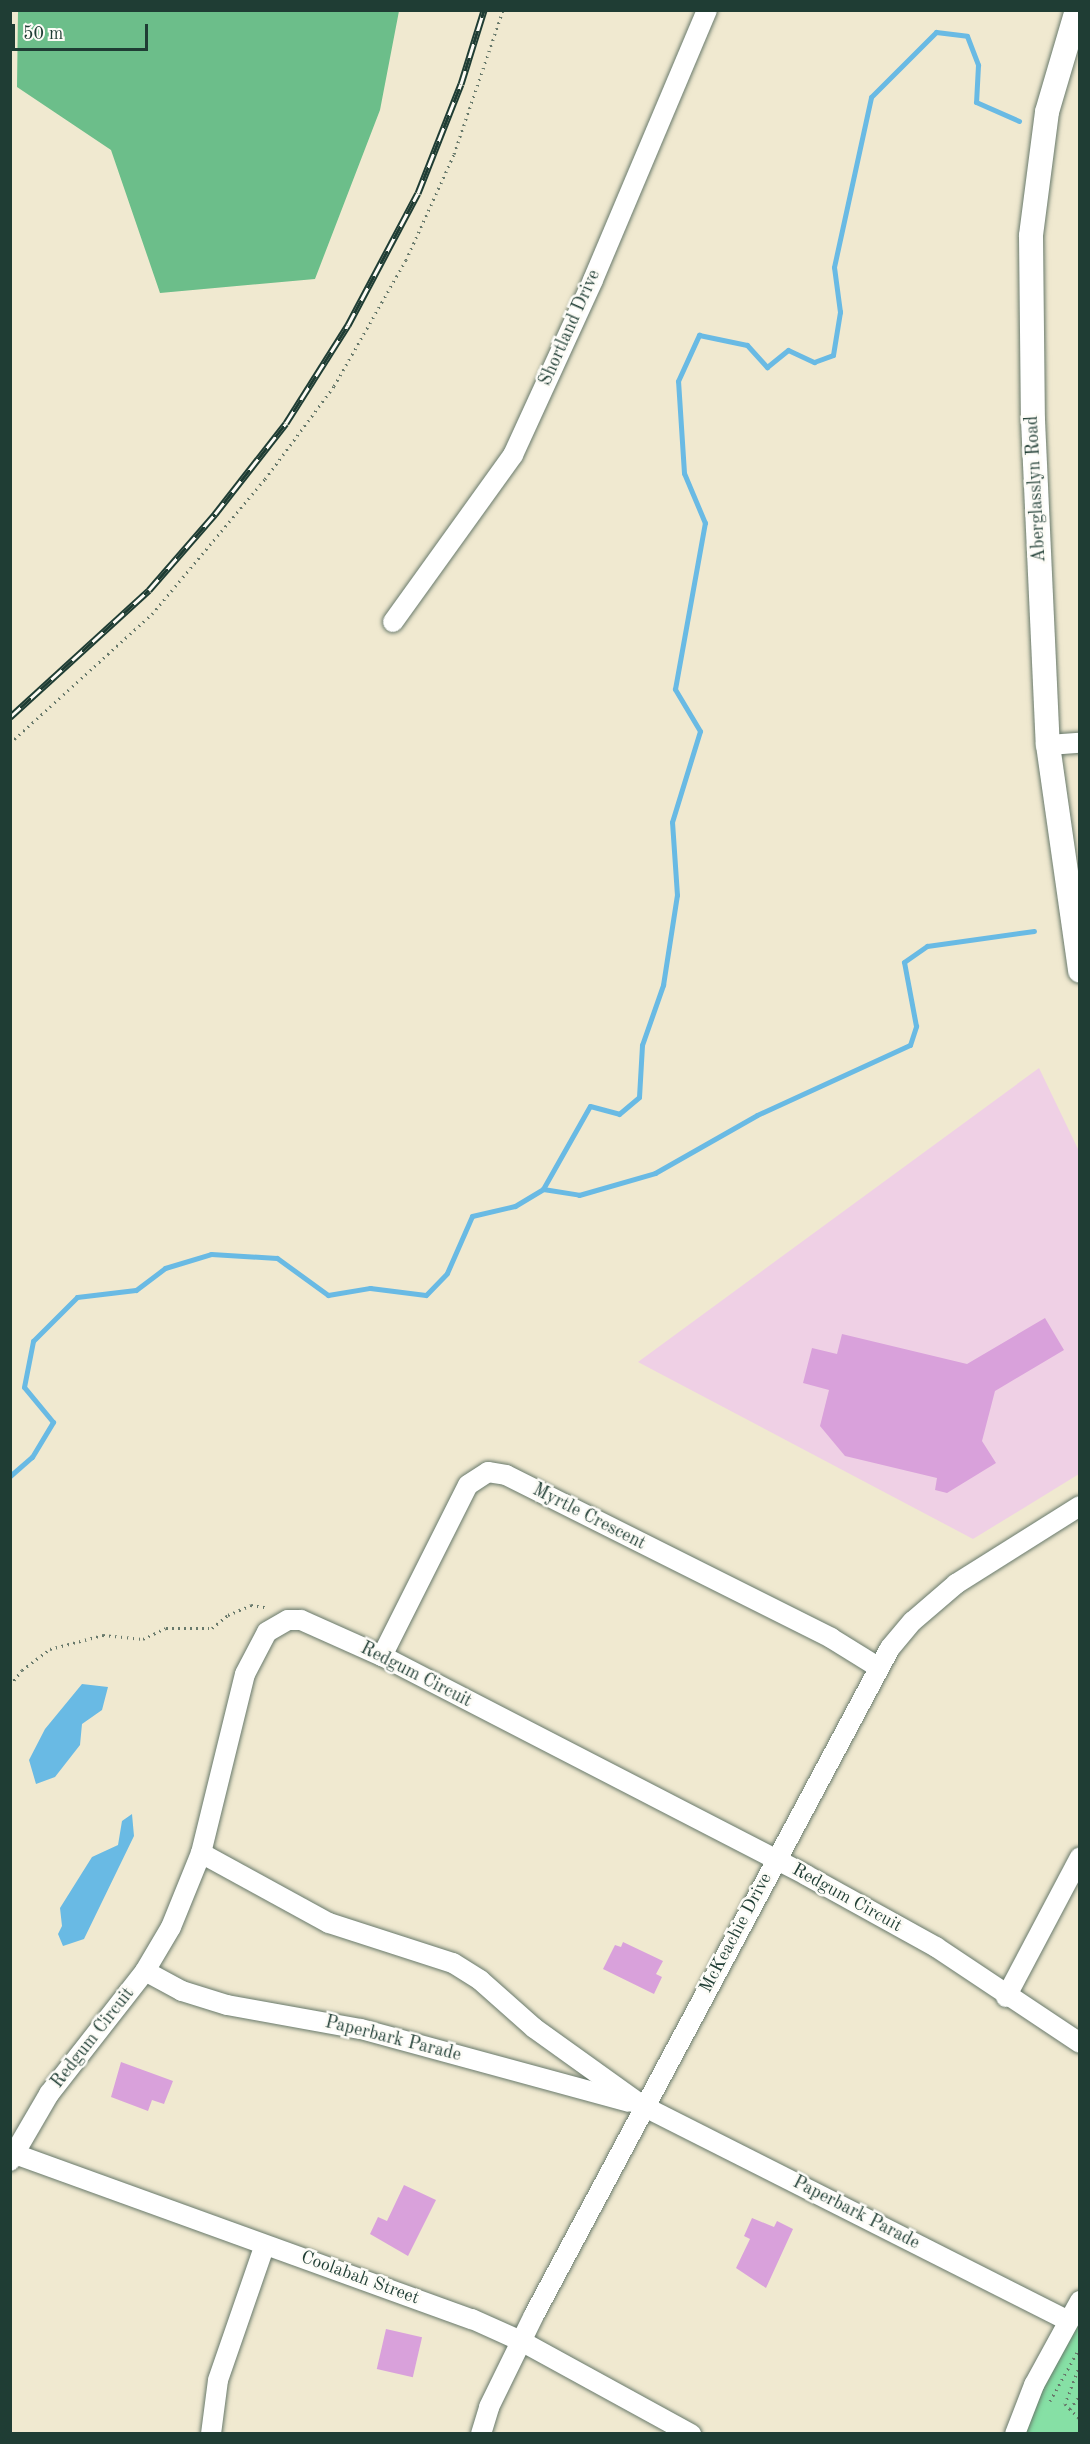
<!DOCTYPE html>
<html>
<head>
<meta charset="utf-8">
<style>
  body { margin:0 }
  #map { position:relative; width:1090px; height:2444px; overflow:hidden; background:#f0e9d0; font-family:"Old Standard TT",serif }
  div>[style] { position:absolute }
  .built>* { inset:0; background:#efd0e5 }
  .green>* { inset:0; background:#86e0a5 }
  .forest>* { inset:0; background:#6cbe8a }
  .water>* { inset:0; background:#69bae4 }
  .stream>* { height:5px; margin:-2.5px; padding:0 2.5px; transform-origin:2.5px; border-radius:2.5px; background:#69bae4 }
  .building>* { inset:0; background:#d9a1db; transform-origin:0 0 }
  .path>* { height:3px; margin-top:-1.5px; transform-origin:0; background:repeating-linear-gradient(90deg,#68796b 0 1.5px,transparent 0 6px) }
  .roads { filter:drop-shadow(0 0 2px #68796b) drop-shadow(0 0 2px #68796b) }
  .minor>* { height:20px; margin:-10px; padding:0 10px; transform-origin:10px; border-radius:10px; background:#fff }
  .major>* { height:24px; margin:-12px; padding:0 12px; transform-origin:12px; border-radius:12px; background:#fff }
  .rail>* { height:7px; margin-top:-3.5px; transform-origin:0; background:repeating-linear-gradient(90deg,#fdfcf7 0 14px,#1f3d34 0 28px); box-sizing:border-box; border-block:2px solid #1f3d34 }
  span { translate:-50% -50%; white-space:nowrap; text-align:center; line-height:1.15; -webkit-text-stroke:5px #fdfcf7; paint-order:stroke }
  .street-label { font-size:18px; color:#1f3d34 }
  .frame { position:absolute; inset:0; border:12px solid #1f3d34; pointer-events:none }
  .scale { position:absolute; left:12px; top:24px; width:136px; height:27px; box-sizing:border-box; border:3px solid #1f3d34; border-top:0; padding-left:8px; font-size:18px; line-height:21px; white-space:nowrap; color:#1f3d34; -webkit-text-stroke:4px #fdfcf7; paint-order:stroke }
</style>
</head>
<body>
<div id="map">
  <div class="built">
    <i style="clip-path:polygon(1039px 1068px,1079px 1151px,1079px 1474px,973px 1539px,638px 1362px)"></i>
  </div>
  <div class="green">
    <i style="clip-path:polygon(1079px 2312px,1079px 2433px,1018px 2433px)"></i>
  </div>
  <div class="forest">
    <i style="clip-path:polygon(18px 11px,399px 11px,380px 110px,315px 279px,160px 293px,111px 150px,17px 87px)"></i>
  </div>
  <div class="water">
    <i style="clip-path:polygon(82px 1684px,108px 1687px,102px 1710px,82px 1724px,80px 1745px,55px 1777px,36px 1784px,29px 1760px,45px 1729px)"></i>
    <i style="clip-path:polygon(132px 1814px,134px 1836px,84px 1939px,63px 1946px,58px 1934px,62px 1926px,60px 1908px,92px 1857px,118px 1845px,122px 1821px)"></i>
  </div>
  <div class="stream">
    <i style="left:543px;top:1189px;width:36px;rotate:9deg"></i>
    <i style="left:579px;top:1195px;width:79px;rotate:-16.1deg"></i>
    <i style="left:655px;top:1173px;width:117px;rotate:-29.6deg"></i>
    <i style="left:757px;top:1115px;width:168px;rotate:-24.6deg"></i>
    <i style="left:910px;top:1045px;width:20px;rotate:-72deg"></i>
    <i style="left:916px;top:1026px;width:65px;rotate:-100.6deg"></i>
    <i style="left:904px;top:962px;width:28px;rotate:-35deg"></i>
    <i style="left:927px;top:946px;width:108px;rotate:-8deg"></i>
    <i style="left:10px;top:1476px;width:29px;rotate:-41deg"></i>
    <i style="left:32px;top:1457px;width:41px;rotate:-59deg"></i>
    <i style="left:53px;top:1422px;width:45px;rotate:-129.6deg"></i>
    <i style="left:24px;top:1387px;width:47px;rotate:-78.9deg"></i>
    <i style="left:33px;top:1341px;width:62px;rotate:-45deg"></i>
    <i style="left:77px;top:1297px;width:59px;rotate:-6.8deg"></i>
    <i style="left:136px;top:1290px;width:36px;rotate:-37deg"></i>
    <i style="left:165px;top:1268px;width:48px;rotate:-16.9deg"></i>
    <i style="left:211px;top:1254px;width:66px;rotate:3.5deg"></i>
    <i style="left:277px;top:1258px;width:63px;rotate:36deg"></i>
    <i style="left:328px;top:1295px;width:43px;rotate:-9.5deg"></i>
    <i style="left:370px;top:1288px;width:56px;rotate:7.1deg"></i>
    <i style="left:426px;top:1295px;width:30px;rotate:-46deg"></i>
    <i style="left:447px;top:1273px;width:62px;rotate:-66.3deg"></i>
    <i style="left:472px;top:1216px;width:44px;rotate:-13.1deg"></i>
    <i style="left:515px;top:1206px;width:33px;rotate:-31deg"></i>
    <i style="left:543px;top:1189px;width:95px;rotate:-60.5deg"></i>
    <i style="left:590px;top:1106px;width:30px;rotate:15deg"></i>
    <i style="left:619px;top:1114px;width:26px;rotate:-40deg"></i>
    <i style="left:639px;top:1097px;width:52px;rotate:-86.7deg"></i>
    <i style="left:642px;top:1045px;width:64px;rotate:-70.7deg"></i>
    <i style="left:663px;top:985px;width:91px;rotate:-81.2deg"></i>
    <i style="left:677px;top:895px;width:73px;rotate:-93.9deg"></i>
    <i style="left:672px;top:822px;width:95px;rotate:-72.9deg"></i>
    <i style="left:700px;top:731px;width:49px;rotate:-120.8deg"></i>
    <i style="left:675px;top:689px;width:169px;rotate:-79.8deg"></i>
    <i style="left:705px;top:523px;width:54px;rotate:-112.8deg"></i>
    <i style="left:684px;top:473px;width:92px;rotate:-93.7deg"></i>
    <i style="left:678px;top:381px;width:51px;rotate:-65.5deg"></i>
    <i style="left:699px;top:335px;width:49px;rotate:11.8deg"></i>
    <i style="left:747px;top:345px;width:30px;rotate:48deg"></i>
    <i style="left:767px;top:367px;width:27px;rotate:-39deg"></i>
    <i style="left:788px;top:350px;width:29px;rotate:25deg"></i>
    <i style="left:814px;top:362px;width:20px;rotate:-20deg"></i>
    <i style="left:833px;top:355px;width:44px;rotate:-80.8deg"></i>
    <i style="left:840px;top:312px;width:45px;rotate:-97.6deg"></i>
    <i style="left:834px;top:267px;width:174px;rotate:-77.7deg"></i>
    <i style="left:871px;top:97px;width:92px;rotate:-45deg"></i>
    <i style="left:936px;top:32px;width:31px;rotate:7deg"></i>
    <i style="left:967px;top:36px;width:31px;rotate:69deg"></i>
    <i style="left:978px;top:65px;width:37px;rotate:93deg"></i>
    <i style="left:976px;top:102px;width:47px;rotate:23.8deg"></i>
  </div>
  <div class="building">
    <i style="clip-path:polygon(1045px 1318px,1064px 1350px,995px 1391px,982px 1441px,996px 1463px,947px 1493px,935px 1490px,937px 1478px,845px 1456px,820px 1426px,829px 1390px,803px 1383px,812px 1348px,837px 1354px,842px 1334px,967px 1364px)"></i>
    <i style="clip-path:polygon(623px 1942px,663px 1961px,656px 1974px,662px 1977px,654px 1994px,603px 1969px,615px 1945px,621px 1947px)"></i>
    <i style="clip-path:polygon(121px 2062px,173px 2081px,164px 2104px,152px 2100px,148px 2111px,111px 2097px)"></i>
    <i style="clip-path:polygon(404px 2185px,436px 2200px,408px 2256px,370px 2234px,378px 2217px,387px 2221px)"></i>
    <i style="clip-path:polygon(752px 2218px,774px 2227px,777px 2221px,793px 2229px,766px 2288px,736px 2268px,750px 2239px,744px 2236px)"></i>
    <i style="left:386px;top:2329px;width:37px;height:41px;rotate:13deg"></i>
  </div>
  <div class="path">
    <i style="left:10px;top:743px;width:192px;rotate:-42.3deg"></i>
    <i style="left:152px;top:614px;width:176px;rotate:-50.1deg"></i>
    <i style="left:265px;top:479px;width:116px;rotate:-53.4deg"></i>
    <i style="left:334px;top:386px;width:145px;rotate:-60.3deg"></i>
    <i style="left:406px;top:260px;width:116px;rotate:-65.6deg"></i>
    <i style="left:454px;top:154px;width:152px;rotate:-71.2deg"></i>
    <i style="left:10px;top:1685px;width:19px;rotate:-51deg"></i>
    <i style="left:22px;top:1670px;width:35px;rotate:-37deg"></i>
    <i style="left:50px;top:1649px;width:55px;rotate:-14.8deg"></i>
    <i style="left:103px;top:1635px;width:40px;rotate:5.7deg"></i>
    <i style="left:143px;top:1639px;width:25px;rotate:-26deg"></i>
    <i style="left:166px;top:1628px;width:46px"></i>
    <i style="left:212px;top:1628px;width:21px;rotate:-39deg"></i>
    <i style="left:228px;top:1615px;width:25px;rotate:-23deg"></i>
    <i style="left:251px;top:1605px;width:18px;rotate:9deg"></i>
    <i style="left:1080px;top:2364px;width:43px;rotate:110.6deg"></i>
    <i style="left:1065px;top:2404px;width:21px;rotate:45deg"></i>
    <i style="left:1050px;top:2401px;width:62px;rotate:-60.9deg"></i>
    <i style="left:1070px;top:2409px;width:17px;rotate:-54deg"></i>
  </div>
  <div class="roads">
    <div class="minor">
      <i style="left:393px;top:622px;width:206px;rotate:-54.3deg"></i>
      <i style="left:513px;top:455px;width:192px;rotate:-65.4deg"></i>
      <i style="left:593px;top:280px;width:293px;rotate:-67.1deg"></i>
      <i style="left:1048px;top:745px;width:32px;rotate:-4deg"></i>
      <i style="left:382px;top:1656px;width:191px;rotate:-63.3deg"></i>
      <i style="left:468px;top:1485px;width:24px;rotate:-33deg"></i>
      <i style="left:488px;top:1472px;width:18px;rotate:9deg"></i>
      <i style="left:506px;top:1475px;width:364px;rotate:26.6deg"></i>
      <i style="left:831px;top:1638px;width:55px;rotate:31.7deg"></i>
      <i style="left:201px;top:1853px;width:146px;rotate:28.7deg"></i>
      <i style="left:329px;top:1923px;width:130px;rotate:17.9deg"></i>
      <i style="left:453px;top:1963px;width:32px;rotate:32deg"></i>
      <i style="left:480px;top:1980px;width:72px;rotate:41.6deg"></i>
      <i style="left:534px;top:2028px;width:134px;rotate:35.6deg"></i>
      <i style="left:643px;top:2106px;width:476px;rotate:26.8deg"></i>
      <i style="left:145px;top:1971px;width:42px;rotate:28.4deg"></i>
      <i style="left:182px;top:1991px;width:47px;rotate:17.3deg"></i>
      <i style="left:227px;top:2005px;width:136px;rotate:10.2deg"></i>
      <i style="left:361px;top:2029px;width:278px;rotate:15.2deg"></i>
      <i style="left:1006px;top:1997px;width:158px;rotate:-62.1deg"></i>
      <i style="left:15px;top:2154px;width:486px;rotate:19.9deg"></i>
      <i style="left:472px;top:2319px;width:54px;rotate:24.2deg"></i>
      <i style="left:521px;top:2341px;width:194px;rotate:28.7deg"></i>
      <i style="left:10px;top:2161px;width:78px;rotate:-59.8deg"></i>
      <i style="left:49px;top:2094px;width:156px;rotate:-52deg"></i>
      <i style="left:145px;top:1971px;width:51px;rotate:-59.4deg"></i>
      <i style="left:171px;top:1927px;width:80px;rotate:-67.9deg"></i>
      <i style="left:201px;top:1853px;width:184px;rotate:-76.2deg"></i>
      <i style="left:245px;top:1674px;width:47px;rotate:-62.4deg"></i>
      <i style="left:267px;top:1632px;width:24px;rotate:-30deg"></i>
      <i style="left:288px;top:1620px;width:13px"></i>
      <i style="left:301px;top:1620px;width:89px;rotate:24deg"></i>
      <i style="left:382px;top:1656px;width:477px;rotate:27.3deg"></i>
      <i style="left:806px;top:1875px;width:149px;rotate:29deg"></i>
      <i style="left:936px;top:1947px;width:173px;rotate:33.7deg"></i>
      <i style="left:211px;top:2434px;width:54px;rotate:-82.6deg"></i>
      <i style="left:218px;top:2380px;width:141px;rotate:-70.9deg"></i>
      <i style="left:481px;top:2434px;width:28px;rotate:-73deg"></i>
      <i style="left:489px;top:2407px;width:102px;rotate:-63.9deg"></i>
      <i style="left:534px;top:2315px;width:756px;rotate:-61.91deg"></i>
      <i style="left:890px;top:1648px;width:35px;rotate:-50deg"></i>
      <i style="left:913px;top:1621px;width:57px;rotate:-40.7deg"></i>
      <i style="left:956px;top:1584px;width:146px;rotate:-32.2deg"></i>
      <i style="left:1015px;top:2434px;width:53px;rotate:-68.8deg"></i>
      <i style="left:1034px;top:2385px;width:96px;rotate:-61.3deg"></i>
    </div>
    <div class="major">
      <i style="left:1077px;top:10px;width:106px;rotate:106.4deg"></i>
      <i style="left:1047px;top:112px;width:125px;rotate:97.4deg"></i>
      <i style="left:1031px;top:236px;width:184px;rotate:89.4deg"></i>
      <i style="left:1033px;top:420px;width:325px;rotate:87.4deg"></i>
      <i style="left:1048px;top:745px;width:228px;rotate:81.9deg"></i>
    </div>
  </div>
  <div class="rail">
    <i style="left:10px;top:717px;width:188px;rotate:-42.4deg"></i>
    <i style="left:149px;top:590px;width:101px;rotate:-49deg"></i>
    <i style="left:215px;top:514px;width:115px;rotate:-52deg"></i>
    <i style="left:286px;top:423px;width:116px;rotate:-57.7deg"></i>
    <i style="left:348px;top:325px;width:149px;rotate:-62.1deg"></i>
    <i style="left:418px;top:193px;width:117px;rotate:-68.5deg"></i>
    <i style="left:461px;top:84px;width:77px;rotate:-72.7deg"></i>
  </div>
  <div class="street-label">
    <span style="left:570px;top:328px;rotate:-66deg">Shortland Drive</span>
    <span style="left:1036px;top:489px;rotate:-93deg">Aberglasslyn Road</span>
    <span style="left:589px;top:1517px;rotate:27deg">Myrtle Crescent</span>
    <span style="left:416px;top:1675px;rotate:27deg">Redgum Circuit</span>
    <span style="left:847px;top:1898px;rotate:29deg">Redgum Circuit</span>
    <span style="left:736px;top:1933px;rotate:-62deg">McKeachie Drive</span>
    <span style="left:93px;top:2038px;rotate:-52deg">Redgum Circuit</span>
    <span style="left:393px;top:2039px;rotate:14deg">Paperbark Parade</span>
    <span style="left:856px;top:2213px;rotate:27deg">Paperbark Parade</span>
    <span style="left:360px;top:2278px;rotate:20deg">Coolabah Street</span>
  </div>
  <div class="frame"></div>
  <div class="scale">50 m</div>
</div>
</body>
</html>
